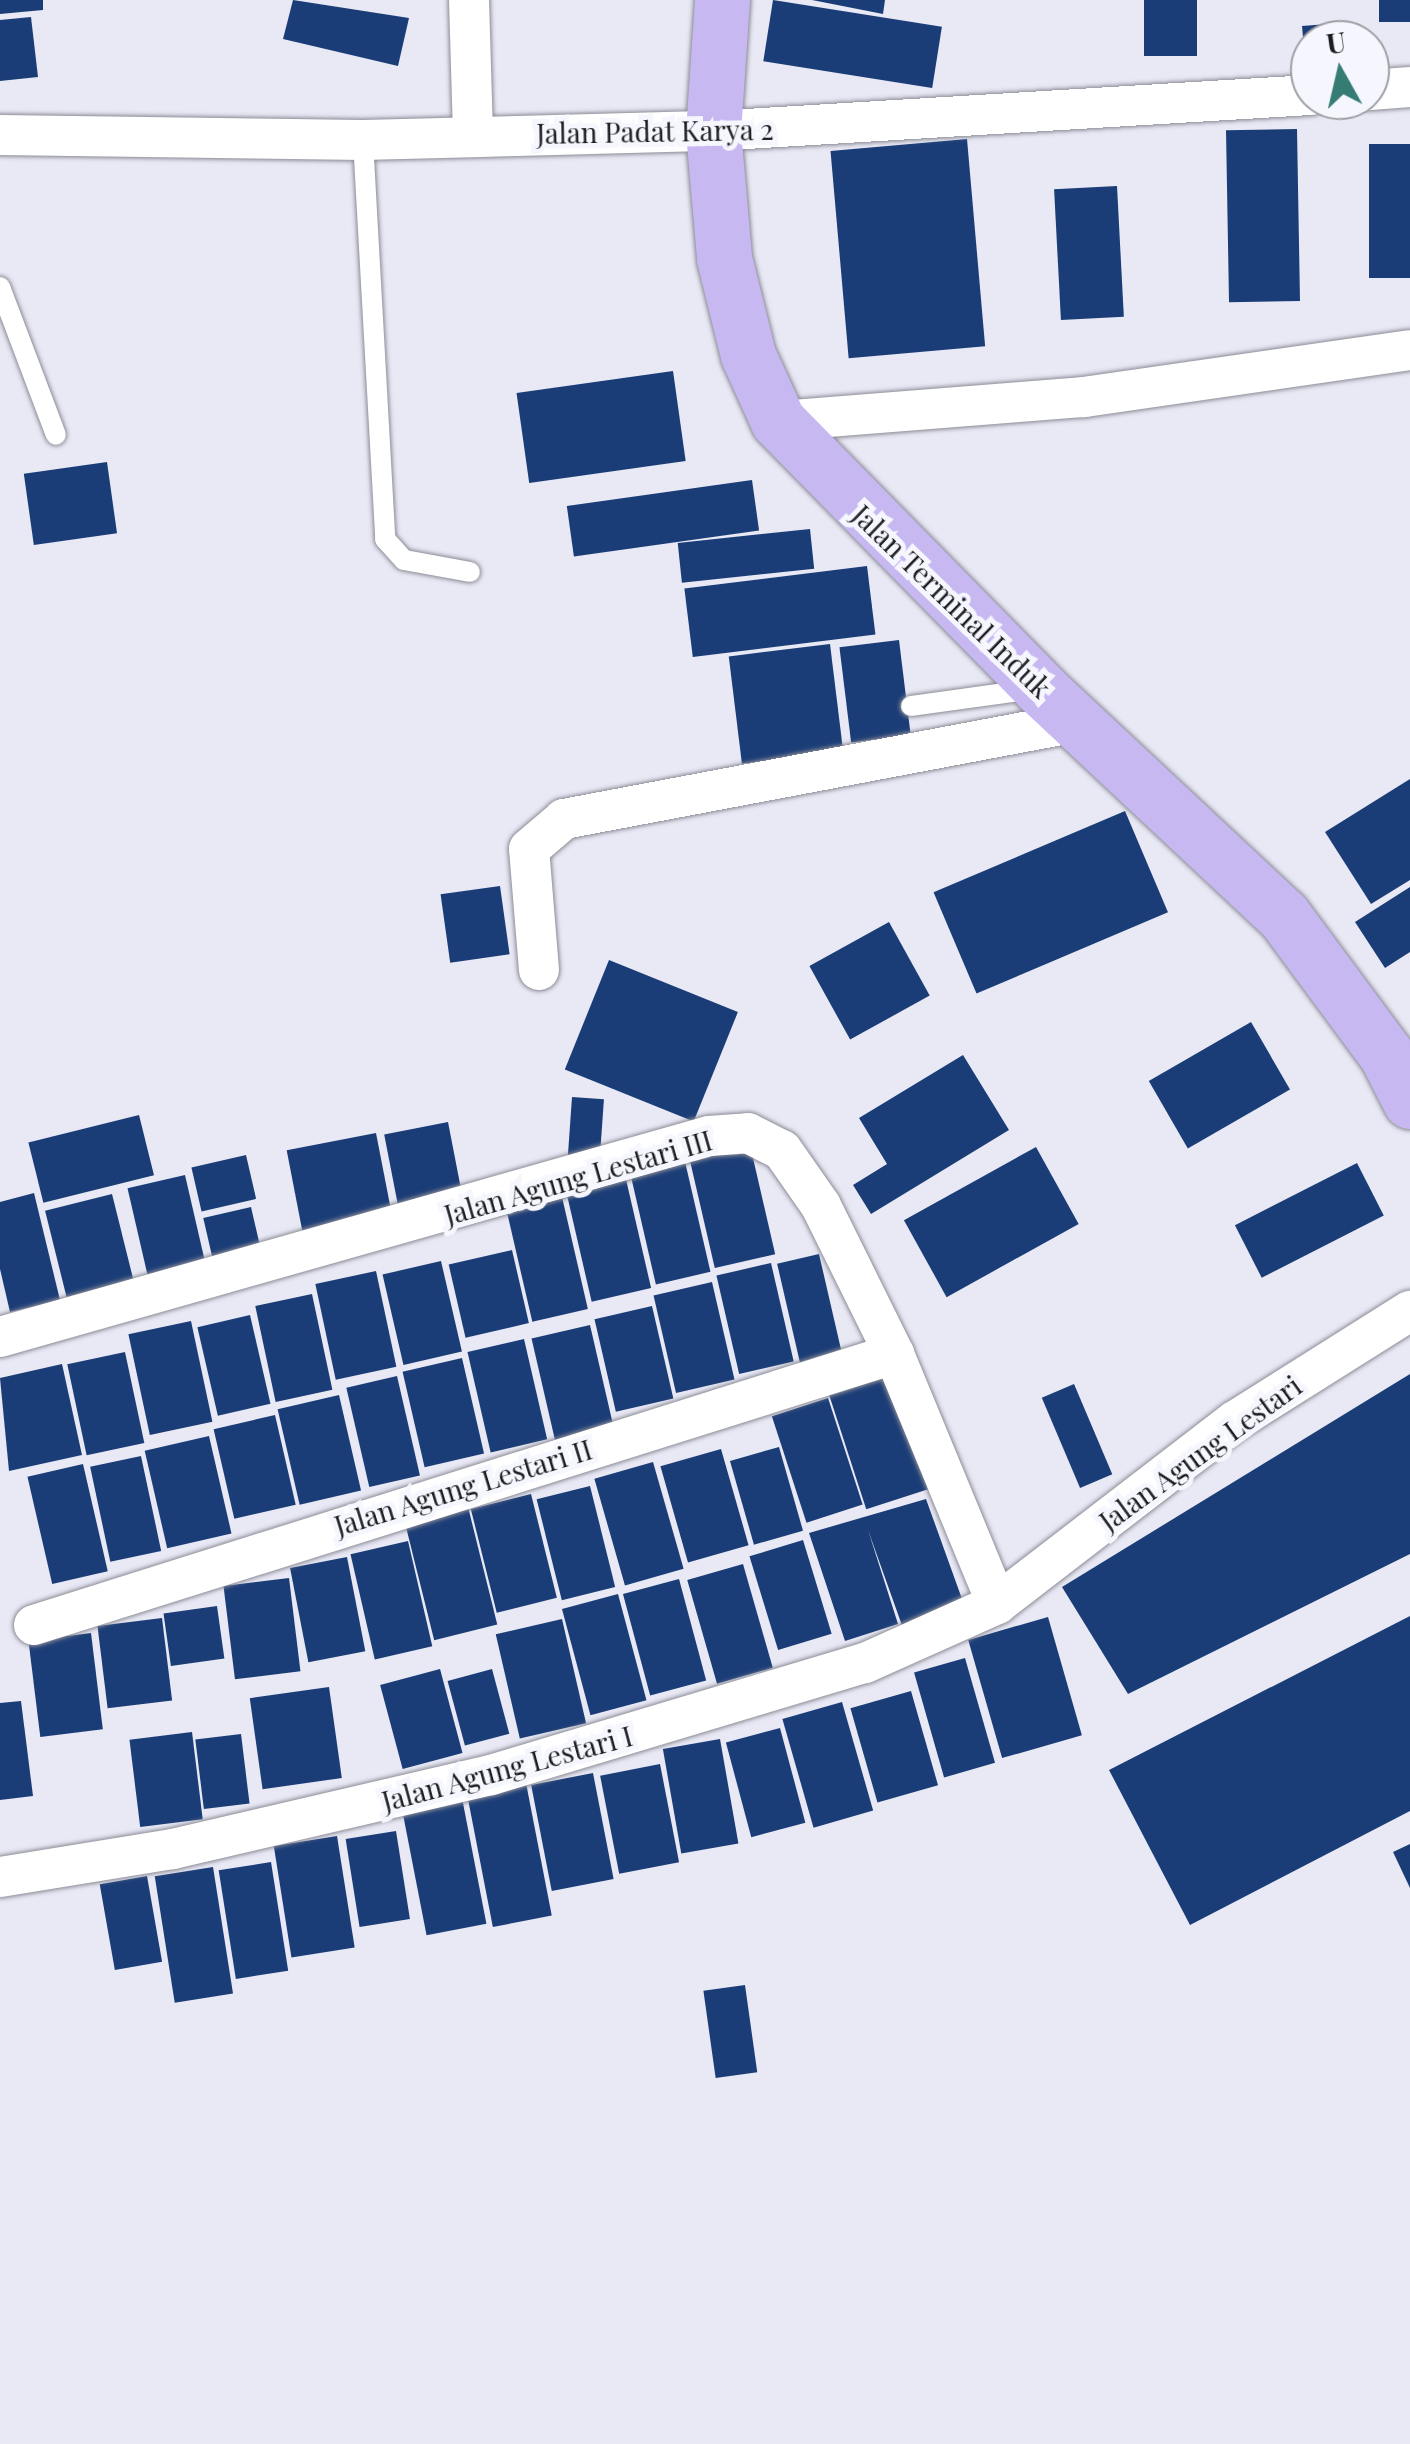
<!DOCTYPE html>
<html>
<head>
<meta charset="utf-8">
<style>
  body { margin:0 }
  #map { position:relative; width:1410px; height:2444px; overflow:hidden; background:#e8e9f5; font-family:"Playfair Display",serif }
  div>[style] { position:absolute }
  .building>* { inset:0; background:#1b3d77; transform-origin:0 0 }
  .roads { filter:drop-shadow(0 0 2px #8b8c96) drop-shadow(0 0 2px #8b8c96) }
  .lane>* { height:20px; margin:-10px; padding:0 10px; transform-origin:10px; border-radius:10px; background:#fff }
  .street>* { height:40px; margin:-20px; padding:0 20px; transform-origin:20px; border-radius:20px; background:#fff }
  .highway>* { height:55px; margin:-27.5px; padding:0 27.5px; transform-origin:27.5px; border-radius:27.5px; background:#c8b8f2 }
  span { translate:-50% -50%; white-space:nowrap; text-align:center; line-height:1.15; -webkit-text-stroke:10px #f6f7fe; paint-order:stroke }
  .street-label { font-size:28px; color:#1c1c20 }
  .north { position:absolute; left:1290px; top:20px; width:100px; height:100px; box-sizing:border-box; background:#f6f7fe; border:2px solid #9f9fa5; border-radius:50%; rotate:352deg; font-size:28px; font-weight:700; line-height:40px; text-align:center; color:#1c1c20 }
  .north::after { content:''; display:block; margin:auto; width:35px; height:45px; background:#357c74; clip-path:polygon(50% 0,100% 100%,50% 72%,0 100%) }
</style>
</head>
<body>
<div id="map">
  <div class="building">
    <i style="clip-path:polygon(0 0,43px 0,43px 10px,0 14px)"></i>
    <i style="clip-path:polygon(293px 0,409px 18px,398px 66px,283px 39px)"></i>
    <i style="left:773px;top:0;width:171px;height:62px;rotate:9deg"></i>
    <i style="clip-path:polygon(812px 0,885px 0,883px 14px)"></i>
    <i style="left:1144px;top:0;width:53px;height:56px"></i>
    <i style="left:1379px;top:0;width:31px;height:22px"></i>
    <i style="clip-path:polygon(31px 17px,38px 77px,0 81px,0 20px)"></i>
    <i style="clip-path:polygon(1353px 22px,1355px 40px,1310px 40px,1307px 83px,1302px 26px)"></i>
    <i style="left:1297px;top:129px;width:172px;height:71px;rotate:89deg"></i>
    <i style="left:967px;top:139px;width:208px;height:137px;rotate:85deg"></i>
    <i style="left:1369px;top:144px;width:41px;height:134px"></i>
    <i style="left:1117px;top:186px;width:131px;height:63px;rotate:87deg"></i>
    <i style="left:673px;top:371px;width:91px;height:158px;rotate:82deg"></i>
    <i style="left:107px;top:462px;width:72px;height:84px;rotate:82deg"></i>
    <i style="left:752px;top:480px;width:51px;height:187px;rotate:82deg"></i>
    <i style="left:810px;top:529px;width:40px;height:133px;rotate:84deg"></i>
    <i style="left:867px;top:566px;width:69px;height:184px;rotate:83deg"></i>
    <i style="left:899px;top:640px;width:96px;height:60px;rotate:83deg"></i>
    <i style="left:830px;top:644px;width:108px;height:102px;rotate:83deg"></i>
    <i style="clip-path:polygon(1410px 779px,1410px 880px,1371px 904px,1325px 832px)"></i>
    <i style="left:1125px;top:811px;width:110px;height:208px;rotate:67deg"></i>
    <i style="left:500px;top:886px;width:69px;height:60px;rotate:82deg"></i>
    <i style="clip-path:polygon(1410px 887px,1410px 952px,1385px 968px,1355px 922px)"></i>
    <i style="left:889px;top:922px;width:84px;height:91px;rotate:61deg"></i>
    <i style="left:609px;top:960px;width:139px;height:118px;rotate:22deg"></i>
    <i style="left:1251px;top:1022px;width:78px;height:118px;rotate:60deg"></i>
    <i style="clip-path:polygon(963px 1055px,1009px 1130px,871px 1214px,853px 1185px,887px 1164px,859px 1118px)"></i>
    <i style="left:572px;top:1097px;width:32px;height:61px;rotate:4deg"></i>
    <i style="left:139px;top:1115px;width:62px;height:114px;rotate:76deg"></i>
    <i style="left:448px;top:1122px;width:73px;height:65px;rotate:79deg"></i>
    <i style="left:376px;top:1133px;width:91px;height:91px;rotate:79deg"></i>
    <i style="left:750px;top:1145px;width:112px;height:62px;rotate:77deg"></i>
    <i style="left:1036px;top:1147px;width:88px;height:151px;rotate:61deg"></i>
    <i style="left:683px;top:1153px;width:122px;height:56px;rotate:77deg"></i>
    <i style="left:246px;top:1155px;width:45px;height:56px;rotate:77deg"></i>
    <i style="left:1357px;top:1163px;width:59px;height:137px;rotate:63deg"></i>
    <i style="left:185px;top:1175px;width:89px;height:59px;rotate:77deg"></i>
    <i style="left:625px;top:1175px;width:116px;height:61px;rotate:77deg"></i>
    <i style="clip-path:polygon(34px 1193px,60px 1300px,10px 1312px,0 1269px,0 1202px)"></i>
    <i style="left:112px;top:1194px;width:89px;height:69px;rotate:76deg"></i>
    <i style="left:562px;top:1197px;width:115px;height:57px;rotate:77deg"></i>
    <i style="left:251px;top:1207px;width:49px;height:49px;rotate:77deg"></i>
    <i style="left:512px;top:1250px;width:75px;height:65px;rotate:77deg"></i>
    <i style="left:819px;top:1254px;width:102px;height:43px;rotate:77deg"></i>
    <i style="left:441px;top:1261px;width:93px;height:60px;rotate:77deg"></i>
    <i style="left:771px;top:1263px;width:101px;height:56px;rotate:77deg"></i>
    <i style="left:376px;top:1271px;width:98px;height:62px;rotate:78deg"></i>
    <i style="left:712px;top:1282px;width:100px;height:60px;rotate:77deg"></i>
    <i style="left:312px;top:1294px;width:98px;height:58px;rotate:78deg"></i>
    <i style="left:652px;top:1306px;width:95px;height:59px;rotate:77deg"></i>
    <i style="left:250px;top:1315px;width:91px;height:54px;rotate:77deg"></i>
    <i style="left:191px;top:1321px;width:103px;height:64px;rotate:78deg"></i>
    <i style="left:590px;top:1325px;width:104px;height:60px;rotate:77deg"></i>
    <i style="left:524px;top:1339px;width:103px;height:58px;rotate:77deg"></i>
    <i style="left:125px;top:1352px;width:93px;height:59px;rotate:78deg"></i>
    <i style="left:462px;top:1358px;width:98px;height:61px;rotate:77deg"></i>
    <i style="clip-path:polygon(62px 1364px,82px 1455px,9px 1471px,0 1378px)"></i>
    <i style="clip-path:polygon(1410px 1374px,1410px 1554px,1128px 1694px,1062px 1587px)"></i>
    <i style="left:891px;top:1375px;width:120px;height:65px;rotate:72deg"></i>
    <i style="left:397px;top:1376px;width:102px;height:52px;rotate:77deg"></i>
    <i style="left:1074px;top:1384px;width:98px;height:35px;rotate:67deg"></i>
    <i style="left:339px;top:1395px;width:98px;height:63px;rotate:77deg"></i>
    <i style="left:828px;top:1398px;width:112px;height:59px;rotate:72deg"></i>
    <i style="left:275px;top:1415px;width:92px;height:63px;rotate:77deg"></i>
    <i style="left:209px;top:1436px;width:100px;height:66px;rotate:77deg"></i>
    <i style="left:779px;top:1447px;width:87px;height:51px;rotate:74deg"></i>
    <i style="left:721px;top:1449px;width:100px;height:63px;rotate:74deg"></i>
    <i style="left:141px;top:1456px;width:97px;height:52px;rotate:78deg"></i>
    <i style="left:653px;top:1462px;width:111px;height:61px;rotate:74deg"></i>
    <i style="left:83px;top:1464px;width:110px;height:57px;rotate:77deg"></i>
    <i style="left:590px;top:1486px;width:104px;height:55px;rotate:76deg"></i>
    <i style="left:531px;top:1494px;width:107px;height:62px;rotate:76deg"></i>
    <i style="clip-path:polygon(926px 1499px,966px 1610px,904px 1631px,868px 1530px,898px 1624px,845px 1641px,809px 1533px)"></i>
    <i style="left:468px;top:1507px;width:121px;height:65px;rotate:76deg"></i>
    <i style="left:803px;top:1540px;width:98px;height:56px;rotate:73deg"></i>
    <i style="left:408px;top:1541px;width:108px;height:59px;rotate:77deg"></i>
    <i style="left:347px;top:1557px;width:96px;height:58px;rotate:79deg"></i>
    <i style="left:743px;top:1564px;width:108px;height:58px;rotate:74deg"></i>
    <i style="left:289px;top:1578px;width:94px;height:66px;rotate:83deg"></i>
    <i style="left:679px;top:1579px;width:105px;height:58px;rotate:75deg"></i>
    <i style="left:618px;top:1594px;width:110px;height:58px;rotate:75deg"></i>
    <i style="left:217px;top:1606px;width:53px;height:54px;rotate:82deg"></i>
    <i style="clip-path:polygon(1410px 1616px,1410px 1811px,1190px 1925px,1109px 1770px)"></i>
    <i style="left:1048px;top:1617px;width:123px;height:83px;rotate:74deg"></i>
    <i style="left:162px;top:1618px;width:83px;height:65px;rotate:83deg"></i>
    <i style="left:562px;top:1619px;width:107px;height:68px;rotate:77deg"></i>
    <i style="left:91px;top:1633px;width:97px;height:63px;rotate:83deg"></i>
    <i style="left:965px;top:1658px;width:109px;height:53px;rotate:74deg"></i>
    <i style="left:440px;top:1669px;width:87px;height:62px;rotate:75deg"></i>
    <i style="left:492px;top:1669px;width:67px;height:46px;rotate:75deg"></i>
    <i style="left:329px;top:1687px;width:92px;height:80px;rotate:82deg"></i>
    <i style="left:911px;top:1691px;width:98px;height:63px;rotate:74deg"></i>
    <i style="clip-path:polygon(21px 1701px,33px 1796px,0 1800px,0 1703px)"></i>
    <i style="left:842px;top:1702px;width:113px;height:62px;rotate:74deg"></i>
    <i style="left:780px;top:1728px;width:98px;height:56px;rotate:75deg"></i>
    <i style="left:192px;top:1732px;width:88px;height:63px;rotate:83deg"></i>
    <i style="left:241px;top:1734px;width:70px;height:46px;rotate:83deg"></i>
    <i style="left:720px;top:1739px;width:106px;height:58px;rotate:80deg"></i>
    <i style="left:660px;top:1764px;width:100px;height:61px;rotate:79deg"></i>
    <i style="left:593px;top:1773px;width:108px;height:63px;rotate:79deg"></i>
    <i style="left:526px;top:1783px;width:135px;height:60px;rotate:79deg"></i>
    <i style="left:462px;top:1798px;width:128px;height:61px;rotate:79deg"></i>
    <i style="left:396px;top:1831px;width:89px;height:51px;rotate:81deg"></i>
    <i style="left:337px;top:1836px;width:113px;height:64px;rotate:81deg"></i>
    <i style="clip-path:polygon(1410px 1844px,1410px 1888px,1393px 1852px)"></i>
    <i style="left:271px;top:1862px;width:110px;height:53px;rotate:81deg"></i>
    <i style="left:213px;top:1867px;width:128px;height:59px;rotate:81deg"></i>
    <i style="left:147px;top:1876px;width:87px;height:48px;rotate:80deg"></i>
    <i style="left:745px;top:1985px;width:88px;height:42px;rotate:82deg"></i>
  </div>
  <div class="roads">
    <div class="lane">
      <i style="left:363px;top:140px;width:400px;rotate:86.8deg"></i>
      <i style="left:385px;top:539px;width:28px;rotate:48deg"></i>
      <i style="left:404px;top:560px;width:67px;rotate:10.3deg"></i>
      <i style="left:0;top:287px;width:158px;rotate:69.3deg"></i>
      <i style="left:911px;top:706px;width:123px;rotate:-7.9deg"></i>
    </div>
    <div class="street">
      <i style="left:469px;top:0;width:135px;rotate:88.3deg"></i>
      <i style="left:1370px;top:90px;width:40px;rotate:-4.3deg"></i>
      <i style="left:0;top:135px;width:363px;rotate:0.8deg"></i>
      <i style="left:363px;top:140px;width:350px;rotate:-1.5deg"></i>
      <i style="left:713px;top:131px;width:598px;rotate:-3.45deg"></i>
      <i style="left:778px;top:421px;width:307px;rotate:-4.5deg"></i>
      <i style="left:1084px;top:397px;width:329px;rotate:-8.2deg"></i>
      <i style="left:539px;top:970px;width:121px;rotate:-94.7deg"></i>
      <i style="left:529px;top:849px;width:46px;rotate:-40.6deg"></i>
      <i style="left:564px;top:819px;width:522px;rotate:-10.71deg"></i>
      <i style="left:0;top:1337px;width:737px;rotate:-15.83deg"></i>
      <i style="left:709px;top:1136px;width:39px;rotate:-4deg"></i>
      <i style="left:748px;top:1133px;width:38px;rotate:27deg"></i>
      <i style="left:782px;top:1150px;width:68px;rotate:55.1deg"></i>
      <i style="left:821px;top:1206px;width:165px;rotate:63.7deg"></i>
      <i style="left:894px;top:1354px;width:270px;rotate:67.6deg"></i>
      <i style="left:34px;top:1625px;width:902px;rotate:-17.49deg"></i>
      <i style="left:0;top:1877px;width:175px;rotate:-9.2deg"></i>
      <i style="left:173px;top:1849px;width:326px;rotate:-13.1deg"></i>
      <i style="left:491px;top:1775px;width:390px;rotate:-16.7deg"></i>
      <i style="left:865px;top:1663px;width:145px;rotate:-24.1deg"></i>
      <i style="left:997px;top:1604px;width:300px;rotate:-37.6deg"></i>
      <i style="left:1235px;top:1421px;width:207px;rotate:-32.2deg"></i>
    </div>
    <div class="highway">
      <i style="left:722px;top:0;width:131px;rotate:93.9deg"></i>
      <i style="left:713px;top:131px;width:127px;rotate:85deg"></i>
      <i style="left:724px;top:258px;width:100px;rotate:76.1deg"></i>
      <i style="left:748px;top:355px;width:72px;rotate:65.6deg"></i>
      <i style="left:778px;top:421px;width:374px;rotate:45.5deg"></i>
      <i style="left:1040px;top:688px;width:333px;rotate:43.1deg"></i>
      <i style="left:1283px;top:915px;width:173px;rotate:53.5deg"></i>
      <i style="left:1386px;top:1054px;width:53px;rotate:62.9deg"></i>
    </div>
  </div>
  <div class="street-label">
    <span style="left:655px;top:131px;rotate:-1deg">Jalan Padat Karya 2</span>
    <span style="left:952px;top:601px;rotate:44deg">Jalan Terminal Induk</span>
    <span style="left:578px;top:1177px;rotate:-16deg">Jalan Agung Lestari III</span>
    <span style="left:1200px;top:1453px;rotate:-36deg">Jalan Agung Lestari</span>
    <span style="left:463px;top:1487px;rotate:-17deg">Jalan Agung Lestari II</span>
    <span style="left:507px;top:1768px;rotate:-15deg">Jalan Agung Lestari I</span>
  </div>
  <div class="north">U</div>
</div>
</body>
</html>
